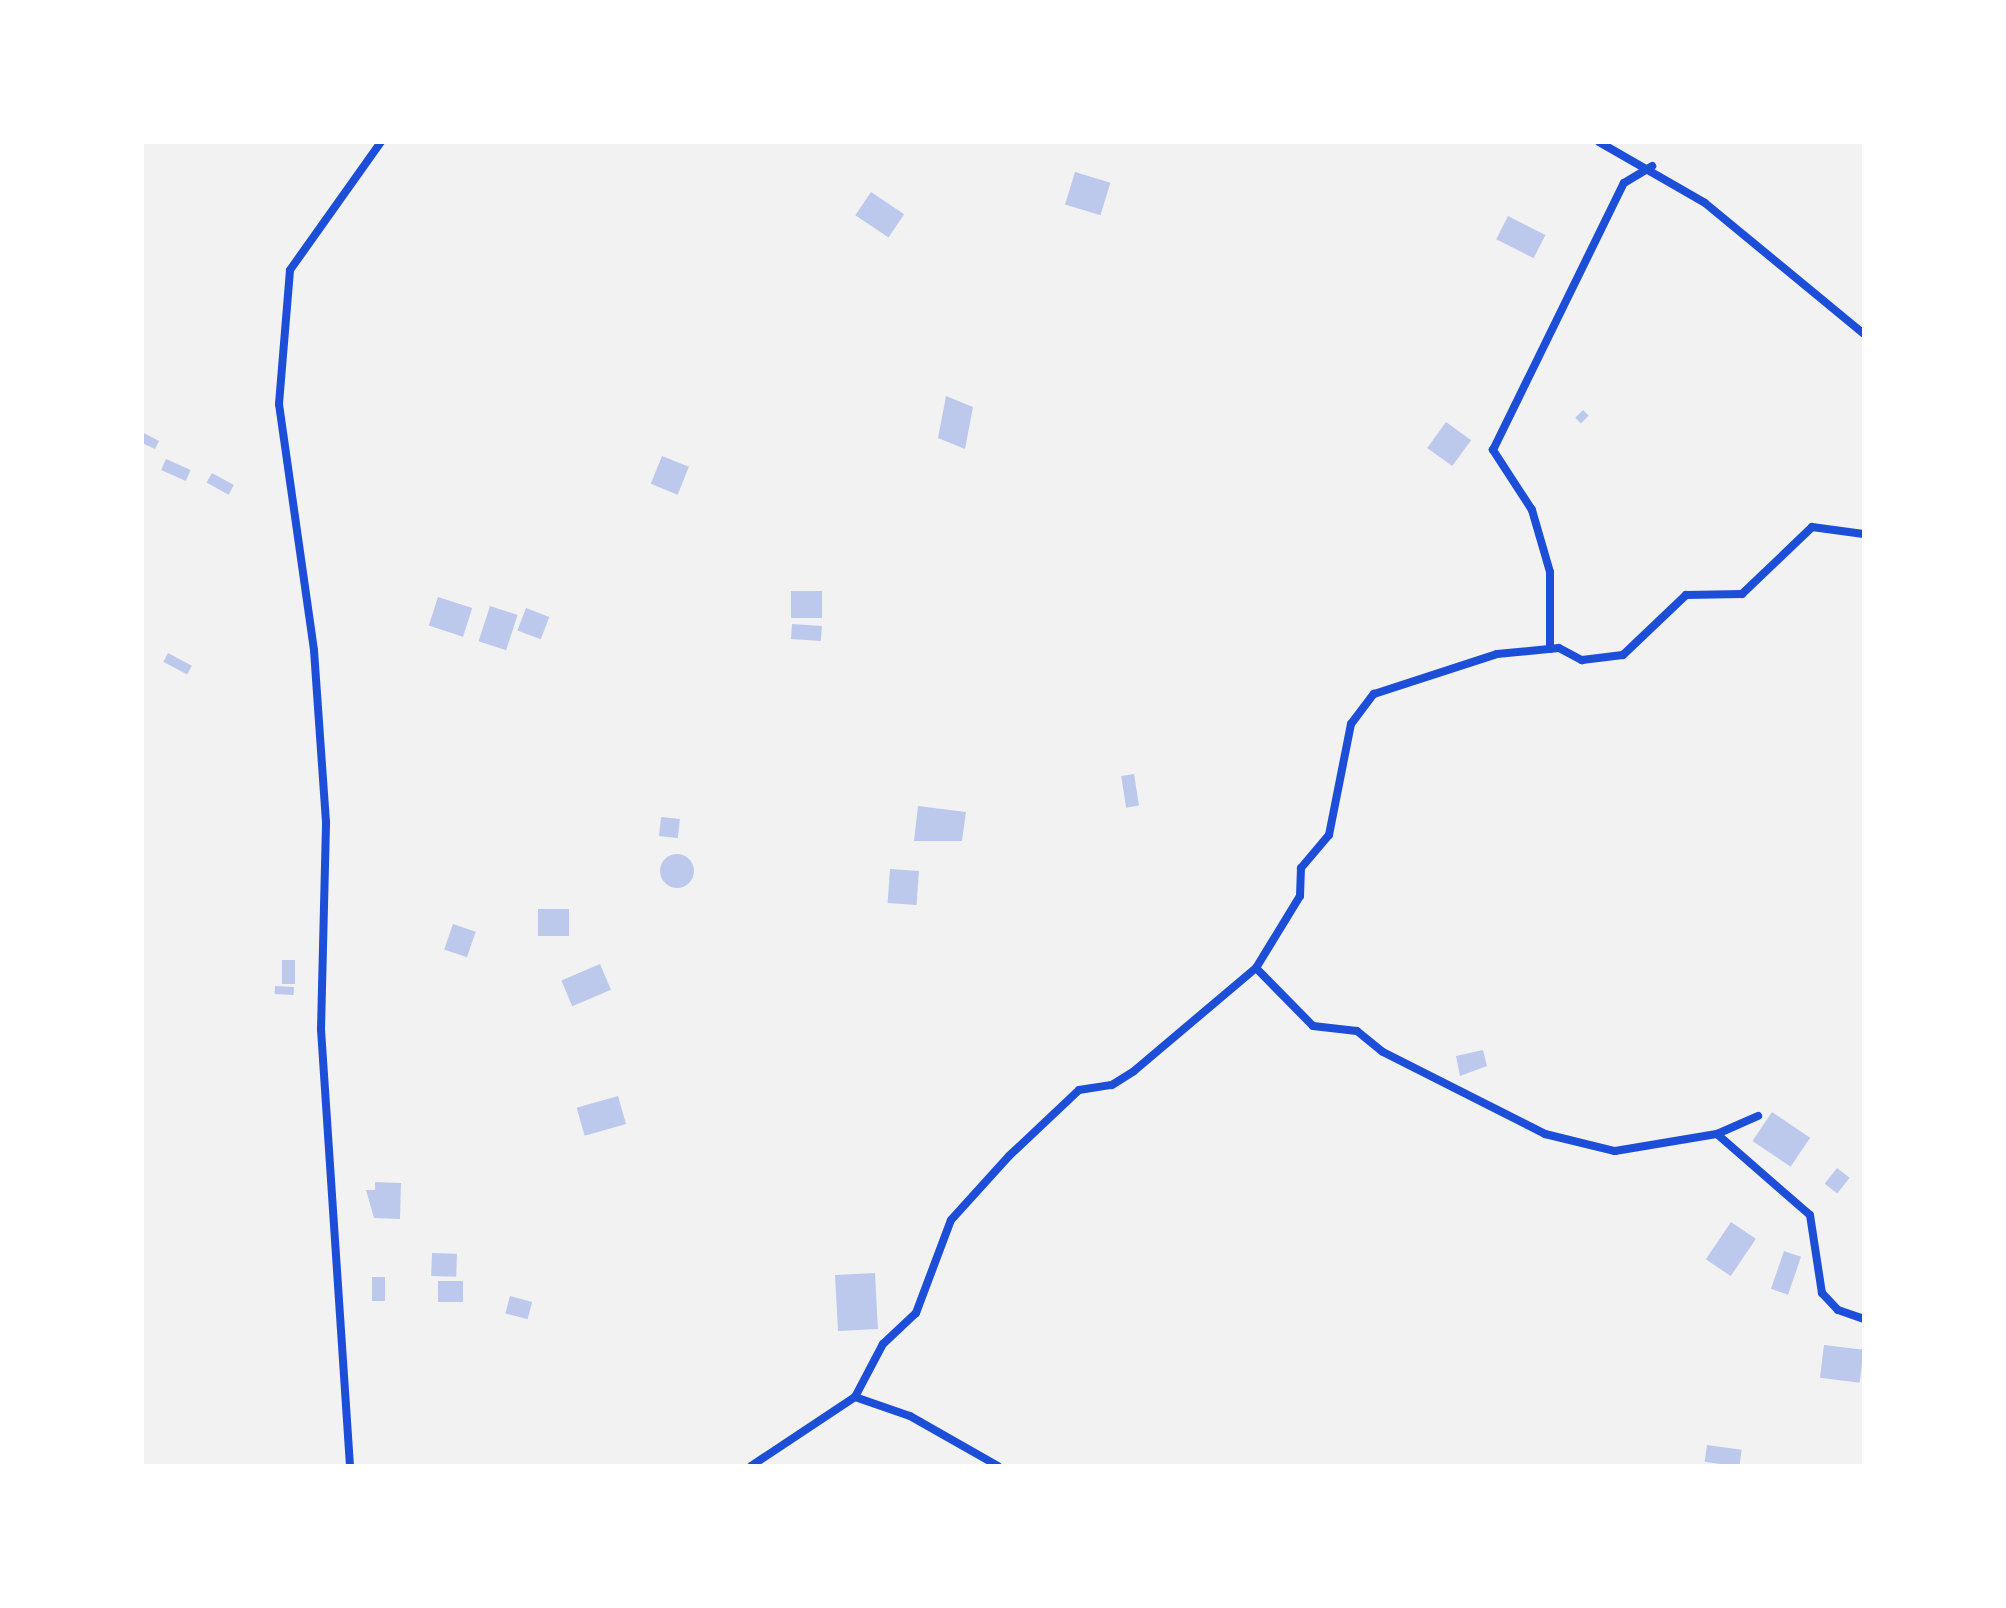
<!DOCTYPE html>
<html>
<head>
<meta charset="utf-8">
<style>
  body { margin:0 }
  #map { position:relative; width:2006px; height:1608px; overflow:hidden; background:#f2f2f2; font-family:Signika,sans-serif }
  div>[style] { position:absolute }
  .building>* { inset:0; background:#bdc9ec; transform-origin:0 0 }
  .round { border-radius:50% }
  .minor>* { height:8px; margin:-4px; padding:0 4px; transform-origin:4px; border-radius:4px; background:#1d4ed8 }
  span { translate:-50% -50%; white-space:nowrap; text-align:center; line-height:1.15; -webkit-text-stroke:8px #fff; paint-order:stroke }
  .frame { position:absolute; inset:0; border:144px solid #fff; pointer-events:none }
</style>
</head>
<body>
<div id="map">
  <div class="building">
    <i style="left:1075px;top:172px;width:37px;height:34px;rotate:17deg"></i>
    <i style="left:871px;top:192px;width:40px;height:28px;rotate:34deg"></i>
    <i style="left:1508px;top:216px;width:42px;height:26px;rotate:27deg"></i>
    <i style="clip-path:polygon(946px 396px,973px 407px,965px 449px,938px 438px)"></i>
    <i style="left:1583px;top:410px;width:8px;height:11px;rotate:45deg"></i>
    <i style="left:1446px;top:422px;width:31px;height:32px;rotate:36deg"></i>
    <i style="clip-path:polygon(142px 432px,159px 441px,155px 449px,142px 443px)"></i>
    <i style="left:662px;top:456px;width:29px;height:30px;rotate:22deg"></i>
    <i style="left:166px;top:459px;width:27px;height:12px;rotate:24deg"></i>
    <i style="left:212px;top:473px;width:25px;height:11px;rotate:29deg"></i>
    <i style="left:791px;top:591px;width:31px;height:27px"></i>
    <i style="left:438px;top:597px;width:36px;height:30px;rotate:18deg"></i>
    <i style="left:490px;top:606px;width:29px;height:37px;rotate:18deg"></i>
    <i style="left:526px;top:608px;width:25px;height:24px;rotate:21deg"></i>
    <i style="left:792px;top:624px;width:30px;height:15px;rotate:4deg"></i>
    <i style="left:168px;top:653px;width:27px;height:10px;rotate:28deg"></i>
    <i style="left:1134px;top:774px;width:32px;height:13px;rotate:81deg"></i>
    <i style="clip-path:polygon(918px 806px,966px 812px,962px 841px,914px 841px)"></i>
    <i style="left:661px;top:817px;width:19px;height:19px;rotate:6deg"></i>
    <i class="round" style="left:660px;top:854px;width:34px;height:34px"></i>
    <i style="left:890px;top:869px;width:29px;height:34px;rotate:4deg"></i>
    <i style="left:538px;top:909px;width:31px;height:27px"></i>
    <i style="left:453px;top:924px;width:24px;height:27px;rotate:19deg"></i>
    <i style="left:282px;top:960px;width:13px;height:24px"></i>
    <i style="left:600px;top:964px;width:28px;height:42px;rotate:67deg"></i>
    <i style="left:275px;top:986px;width:19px;height:8px;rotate:3deg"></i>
    <i style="clip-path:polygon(1483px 1050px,1487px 1066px,1460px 1076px,1456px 1056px)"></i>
    <i style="left:618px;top:1096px;width:29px;height:43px;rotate:74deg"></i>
    <i style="left:1772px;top:1112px;width:46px;height:35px;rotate:34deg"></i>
    <i style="left:1837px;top:1168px;width:16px;height:20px;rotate:38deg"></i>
    <i style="clip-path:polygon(375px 1182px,401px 1183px,400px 1219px,374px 1218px,366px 1190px,375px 1190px)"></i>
    <i style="left:1731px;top:1222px;width:30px;height:45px;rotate:34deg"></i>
    <i style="left:1784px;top:1251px;width:18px;height:40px;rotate:19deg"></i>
    <i style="left:432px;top:1253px;width:25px;height:23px;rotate:2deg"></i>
    <i style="left:875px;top:1273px;width:56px;height:40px;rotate:87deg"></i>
    <i style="left:372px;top:1277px;width:13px;height:24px"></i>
    <i style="left:438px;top:1281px;width:25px;height:21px"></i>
    <i style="left:510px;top:1296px;width:23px;height:18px;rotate:15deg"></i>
    <i style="left:1824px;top:1345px;width:40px;height:33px;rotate:7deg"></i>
    <i style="left:1707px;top:1445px;width:35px;height:17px;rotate:8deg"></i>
  </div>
  <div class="minor">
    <i style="left:1599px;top:142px;width:122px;rotate:29.9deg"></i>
    <i style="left:1705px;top:203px;width:206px;rotate:39.5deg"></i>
    <i style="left:1550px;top:649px;width:77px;rotate:-90deg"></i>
    <i style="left:1550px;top:572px;width:65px;rotate:-106.2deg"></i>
    <i style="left:1532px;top:510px;width:72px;rotate:-123deg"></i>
    <i style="left:1493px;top:450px;width:297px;rotate:-63.9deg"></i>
    <i style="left:1624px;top:183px;width:33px;rotate:-31deg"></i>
    <i style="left:1256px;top:968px;width:81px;rotate:45.5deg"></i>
    <i style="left:1313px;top:1026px;width:44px;rotate:6.5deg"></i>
    <i style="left:1357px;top:1031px;width:33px;rotate:39deg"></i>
    <i style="left:1383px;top:1052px;width:182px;rotate:26.8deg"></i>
    <i style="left:1545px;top:1134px;width:72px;rotate:13.7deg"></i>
    <i style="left:1615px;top:1151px;width:103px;rotate:-9.5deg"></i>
    <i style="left:1717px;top:1134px;width:45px;rotate:-23.7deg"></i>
    <i style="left:1717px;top:1134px;width:123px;rotate:41.1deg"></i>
    <i style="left:1810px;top:1215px;width:79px;rotate:81.3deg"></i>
    <i style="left:1822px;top:1293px;width:23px;rotate:47deg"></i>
    <i style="left:1838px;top:1310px;width:28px;rotate:19deg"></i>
    <i style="left:855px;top:1397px;width:60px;rotate:-62.2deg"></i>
    <i style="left:883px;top:1344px;width:45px;rotate:-43.2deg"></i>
    <i style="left:916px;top:1313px;width:99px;rotate:-69.4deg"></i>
    <i style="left:951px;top:1220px;width:86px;rotate:-47.8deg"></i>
    <i style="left:1009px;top:1156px;width:96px;rotate:-43.3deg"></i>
    <i style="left:1079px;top:1090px;width:33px;rotate:-9deg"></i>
    <i style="left:1112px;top:1085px;width:26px;rotate:-32deg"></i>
    <i style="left:1134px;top:1071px;width:160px;rotate:-40.2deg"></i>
    <i style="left:1256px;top:968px;width:84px;rotate:-58.6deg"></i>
    <i style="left:1300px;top:896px;width:28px;rotate:-88deg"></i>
    <i style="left:1301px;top:868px;width:43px;rotate:-49.7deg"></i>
    <i style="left:1329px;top:835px;width:113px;rotate:-78.8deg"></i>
    <i style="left:1351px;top:724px;width:38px;rotate:-53deg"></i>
    <i style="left:1374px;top:694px;width:129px;rotate:-18deg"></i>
    <i style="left:1497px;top:654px;width:62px;rotate:-5.5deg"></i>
    <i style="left:1559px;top:648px;width:26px;rotate:28deg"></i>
    <i style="left:1582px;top:660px;width:41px;rotate:-7deg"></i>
    <i style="left:1623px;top:655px;width:87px;rotate:-43.6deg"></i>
    <i style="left:1686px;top:595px;width:56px;rotate:-1deg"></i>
    <i style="left:1742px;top:594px;width:97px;rotate:-43.7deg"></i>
    <i style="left:1812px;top:527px;width:52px;rotate:7.7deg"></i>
    <i style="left:350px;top:1466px;width:438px;rotate:-93.8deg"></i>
    <i style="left:321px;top:1029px;width:207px;rotate:-88.6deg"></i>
    <i style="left:326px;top:822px;width:172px;rotate:-94deg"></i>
    <i style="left:314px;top:650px;width:248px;rotate:-98.1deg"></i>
    <i style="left:279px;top:404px;width:134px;rotate:-85.3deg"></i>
    <i style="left:290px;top:270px;width:157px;rotate:-54.6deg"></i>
    <i style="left:751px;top:1466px;width:125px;rotate:-33.6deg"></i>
    <i style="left:855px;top:1397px;width:58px;rotate:19.1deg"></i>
    <i style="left:910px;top:1416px;width:101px;rotate:29.6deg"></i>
  </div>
  <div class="frame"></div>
</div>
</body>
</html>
